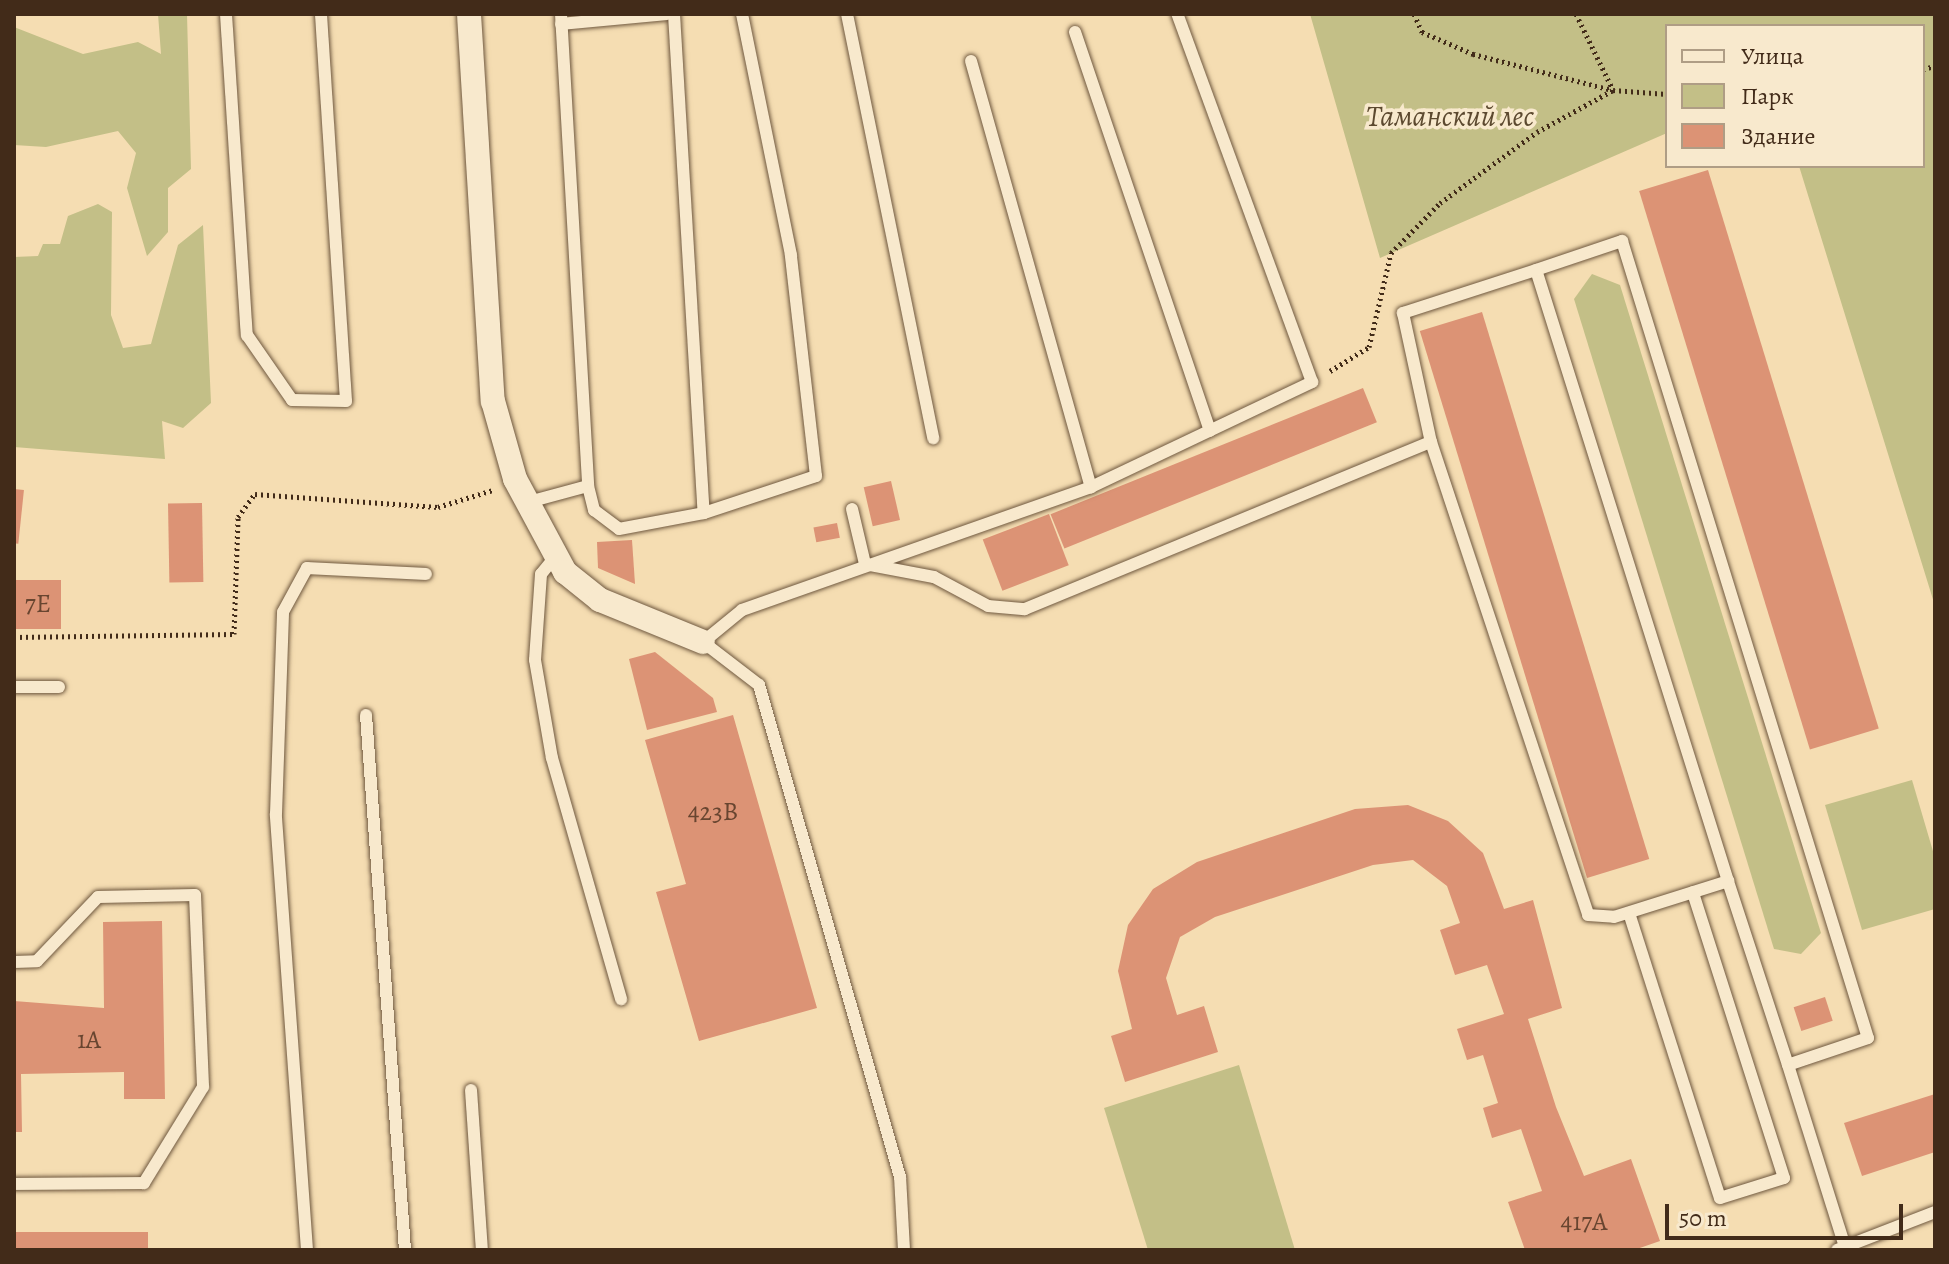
<!DOCTYPE html>
<html>
<head>
<meta charset="utf-8">
<style>
  body { margin:0 }
  #map { position:relative; width:1949px; height:1264px; overflow:hidden; background:#f5ddb2; font-family:Alegreya,serif }
  div>[style] { position:absolute }
  .green>* { inset:0; background:#c3bf87 }
  .building>* { inset:0; background:#dc9375; transform-origin:0 0 }
  .path>* { height:5px; margin-top:-2.5px; transform-origin:0; background:repeating-linear-gradient(90deg,#422b19 0 2px,transparent 0 6px) }
  .roads { filter:drop-shadow(0 0 2px #6f583f) drop-shadow(0 0 2px #6f583f) }
  .lane>* { height:12px; margin:-6px; padding:0 6px; transform-origin:6px; border-radius:6px; background:#f8e9cd }
  .street>* { height:24px; margin:-12px; padding:0 12px; transform-origin:12px; border-radius:12px; background:#f8e9cd }
  span { translate:-50% -50%; white-space:nowrap; text-align:center; line-height:1.15; -webkit-text-stroke:7px #f8e9cd; paint-order:stroke }
  .number-label { font-size:26px; color:#684530 }
  .number-label span { -webkit-text-stroke-width:0 }
  .park-label { font-size:30px; color:#5c492f; font-style:italic }
  .frame { position:absolute; inset:0; border:16px solid #422b19; pointer-events:none }
  .legend { position:absolute; left:1665px; top:24px; width:260px; height:144px; box-sizing:border-box; background:#f8e9cd; border:2px solid #af9d85; margin:0; padding:10px 14px; list-style:none; font-size:24px; color:#422b19 }
  .legend li { display:flex; align-items:center; gap:16px; height:40px }
  .legend b { width:40px; border:2px solid #af9d85 }
  .scale { position:absolute; left:1665px; top:1204px; width:238px; height:36px; box-sizing:border-box; border:4px solid #422b19; border-top:0; padding-left:10px; font-size:24px; line-height:28px; white-space:nowrap; color:#422b19; -webkit-text-stroke:6px #f8e9cd; paint-order:stroke }
</style>
</head>
<body>
<div id="map">
  <div class="green">
    <i style="clip-path:polygon(158px 14px,187px 14px,191px 169px,168px 188px,168px 232px,147px 256px,127px 188px,136px 153px,118px 131px,46px 147px,14px 145px,14px 27px,83px 54px,138px 42px,161px 54px)"></i>
    <i style="clip-path:polygon(1310px 14px,1935px 14px,1935px 606px,1799px 166px,1923px 166px,1923px 26px,1667px 26px,1667px 133px,1380px 258px)"></i>
    <i style="clip-path:polygon(98px 204px,112px 212px,111px 315px,123px 348px,151px 344px,178px 245px,203px 225px,211px 403px,183px 428px,162px 421px,165px 459px,14px 447px,14px 257px,38px 256px,43px 244px,60px 244px,68px 216px)"></i>
    <i style="clip-path:polygon(1592px 274px,1620px 285px,1821px 933px,1801px 954px,1774px 949px,1574px 299px)"></i>
    <i style="clip-path:polygon(1912px 780px,1935px 858px,1935px 909px,1862px 930px,1825px 805px)"></i>
    <i style="clip-path:polygon(1239px 1065px,1295px 1250px,1148px 1250px,1104px 1108px)"></i>
  </div>
  <div class="building">
    <i style="left:1708px;top:170px;width:584px;height:72px;rotate:73deg"></i>
    <i style="left:1482px;top:312px;width:572px;height:65px;rotate:73deg"></i>
    <i style="left:1363px;top:388px;width:37px;height:337px;rotate:68deg"></i>
    <i style="left:891px;top:481px;width:40px;height:28px;rotate:77deg"></i>
    <i style="left:14px;top:489px;width:10px;height:54px;rotate:6deg"></i>
    <i style="left:202px;top:503px;width:79px;height:34px;rotate:89deg"></i>
    <i style="left:1049px;top:514px;width:55px;height:71px;rotate:69deg"></i>
    <i style="left:837px;top:523px;width:15px;height:24px;rotate:79deg"></i>
    <i style="clip-path:polygon(632px 540px,635px 584px,598px 568px,597px 542px)"></i>
    <i style="left:14px;top:580px;width:47px;height:49px"></i>
    <i style="clip-path:polygon(655px 652px,713px 698px,717px 712px,647px 730px,629px 659px)"></i>
    <i style="clip-path:polygon(733px 715px,817px 1008px,699px 1041px,656px 892px,686px 884px,645px 740px)"></i>
    <i style="clip-path:polygon(1408px 805px,1448px 821px,1483px 853px,1504px 909px,1533px 900px,1562px 1008px,1528px 1019px,1556px 1107px,1584px 1176px,1631px 1159px,1660px 1241px,1634px 1250px,1525px 1250px,1508px 1202px,1542px 1191px,1521px 1129px,1492px 1138px,1483px 1108px,1498px 1103px,1483px 1055px,1467px 1060px,1457px 1029px,1504px 1014px,1487px 965px,1455px 975px,1440px 930px,1460px 923px,1447px 886px,1413px 860px,1373px 865px,1215px 917px,1180px 937px,1166px 978px,1177px 1015px,1204px 1006px,1218px 1052px,1125px 1082px,1111px 1036px,1132px 1029px,1118px 971px,1128px 925px,1153px 889px,1197px 862px,1355px 809px)"></i>
    <i style="clip-path:polygon(162px 921px,165px 1099px,124px 1099px,124px 1072px,21px 1074px,22px 1132px,14px 1132px,14px 1001px,104px 1008px,103px 922px)"></i>
    <i style="left:1825px;top:997px;width:25px;height:33px;rotate:72deg"></i>
    <i style="clip-path:polygon(1935px 1094px,1935px 1152px,1862px 1176px,1844px 1123px)"></i>
    <i style="left:148px;top:1232px;width:18px;height:134px;rotate:90deg"></i>
  </div>
  <div class="path">
    <i style="left:1414px;top:14px;width:20px;rotate:66deg"></i>
    <i style="left:1422px;top:32px;width:56px;rotate:23.3deg"></i>
    <i style="left:1473px;top:54px;width:144px;rotate:14.5deg"></i>
    <i style="left:1576px;top:14px;width:85px;rotate:64deg"></i>
    <i style="left:1923px;top:69px;width:12px;rotate:-14deg"></i>
    <i style="left:1330px;top:371px;width:46px;rotate:-31.6deg"></i>
    <i style="left:1369px;top:347px;width:97px;rotate:-76.8deg"></i>
    <i style="left:1391px;top:253px;width:70px;rotate:-45.6deg"></i>
    <i style="left:1440px;top:203px;width:120px;rotate:-36.2deg"></i>
    <i style="left:1537px;top:132px;width:87px;rotate:-28.9deg"></i>
    <i style="left:1613px;top:90px;width:54px;rotate:4.2deg"></i>
    <i style="left:14px;top:637px;width:220px;rotate:-0.8deg"></i>
    <i style="left:234px;top:634px;width:117px;rotate:-88deg"></i>
    <i style="left:238px;top:517px;width:29px;rotate:-54deg"></i>
    <i style="left:255px;top:494px;width:183px;rotate:4.1deg"></i>
    <i style="left:438px;top:507px;width:58px;rotate:-17.2deg"></i>
  </div>
  <div class="roads">
    <div class="lane">
      <i style="left:226px;top:14px;width:322px;rotate:86.3deg"></i>
      <i style="left:247px;top:335px;width:79px;rotate:55.3deg"></i>
      <i style="left:292px;top:400px;width:54px;rotate:1.1deg"></i>
      <i style="left:346px;top:401px;width:388px;rotate:-93.7deg"></i>
      <i style="left:561px;top:14px;width:473px;rotate:86.7deg"></i>
      <i style="left:588px;top:486px;width:25px;rotate:76deg"></i>
      <i style="left:594px;top:510px;width:31px;rotate:37deg"></i>
      <i style="left:619px;top:529px;width:86px;rotate:-10.7deg"></i>
      <i style="left:704px;top:513px;width:118px;rotate:-18.3deg"></i>
      <i style="left:816px;top:476px;width:222px;rotate:-96.5deg"></i>
      <i style="left:791px;top:255px;width:246px;rotate:-101.5deg"></i>
      <i style="left:674px;top:14px;width:500px;rotate:86.6deg"></i>
      <i style="left:847px;top:14px;width:433px;rotate:78.5deg"></i>
      <i style="left:561px;top:24px;width:106px;rotate:-5.4deg"></i>
      <i style="left:1075px;top:32px;width:421px;rotate:71.3deg"></i>
      <i style="left:971px;top:61px;width:443px;rotate:74.3deg"></i>
      <i style="left:1536px;top:270px;width:91px;rotate:-18.6deg"></i>
      <i style="left:1622px;top:241px;width:834px;rotate:72.85deg"></i>
      <i style="left:1868px;top:1038px;width:84px;rotate:161.4deg"></i>
      <i style="left:1788px;top:1065px;width:194px;rotate:-108.1deg"></i>
      <i style="left:525px;top:503px;width:65px;rotate:-15.1deg"></i>
      <i style="left:852px;top:509px;width:57px;rotate:76.7deg"></i>
      <i style="left:865px;top:564px;width:70px;rotate:10.7deg"></i>
      <i style="left:934px;top:577px;width:61px;rotate:28.2deg"></i>
      <i style="left:988px;top:606px;width:37px;rotate:5deg"></i>
      <i style="left:1025px;top:609px;width:439px;rotate:-22.4deg"></i>
      <i style="left:1431px;top:442px;width:498px;rotate:71.6deg"></i>
      <i style="left:1588px;top:915px;width:26px;rotate:4deg"></i>
      <i style="left:1614px;top:917px;width:120px;rotate:-17.5deg"></i>
      <i style="left:1728px;top:881px;width:640px;rotate:-107.44deg"></i>
      <i style="left:1536px;top:270px;width:140px;rotate:162.1deg"></i>
      <i style="left:1403px;top:313px;width:132px;rotate:77.8deg"></i>
      <i style="left:555px;top:557px;width:22px;rotate:129deg"></i>
      <i style="left:541px;top:574px;width:86px;rotate:94deg"></i>
      <i style="left:535px;top:660px;width:99px;rotate:80.2deg"></i>
      <i style="left:552px;top:758px;width:251px;rotate:74deg"></i>
      <i style="left:14px;top:687px;width:45px"></i>
      <i style="left:366px;top:715px;width:536px;rotate:85.83deg"></i>
      <i style="left:1629px;top:913px;width:299px;rotate:72.3deg"></i>
      <i style="left:1720px;top:1198px;width:67px;rotate:-17.4deg"></i>
      <i style="left:1784px;top:1178px;width:300px;rotate:-107.7deg"></i>
      <i style="left:14px;top:962px;width:23px;rotate:-2deg"></i>
      <i style="left:37px;top:961px;width:88px;rotate:-46.4deg"></i>
      <i style="left:98px;top:897px;width:97px;rotate:-1.2deg"></i>
      <i style="left:195px;top:895px;width:192px;rotate:87.6deg"></i>
      <i style="left:203px;top:1087px;width:113px;rotate:121.6deg"></i>
      <i style="left:144px;top:1183px;width:130px;rotate:179.6deg"></i>
      <i style="left:1788px;top:1065px;width:191px;rotate:72.6deg"></i>
      <i style="left:471px;top:1090px;width:160px;rotate:86.1deg"></i>
      <i style="left:307px;top:1250px;width:437px;rotate:-94.1deg"></i>
      <i style="left:276px;top:814px;width:202px;rotate:-88deg"></i>
      <i style="left:283px;top:612px;width:50px;rotate:-61.4deg"></i>
      <i style="left:307px;top:568px;width:119px;rotate:2.9deg"></i>
      <i style="left:904px;top:1250px;width:73px;rotate:-93.1deg"></i>
      <i style="left:900px;top:1177px;width:512px;rotate:-105.99deg"></i>
      <i style="left:759px;top:685px;width:71px;rotate:-142.5deg"></i>
      <i style="left:703px;top:642px;width:50px;rotate:-39.4deg"></i>
      <i style="left:742px;top:610px;width:370px;rotate:-19.4deg"></i>
      <i style="left:1091px;top:487px;width:245px;rotate:-25.4deg"></i>
      <i style="left:1312px;top:382px;width:392px;rotate:-110.1deg"></i>
      <i style="left:1837px;top:1250px;width:105px;rotate:-21.2deg"></i>
    </div>
    <div class="street">
      <i style="left:469px;top:14px;width:388px;rotate:86.5deg"></i>
      <i style="left:493px;top:401px;width:81px;rotate:74.2deg"></i>
      <i style="left:515px;top:479px;width:106px;rotate:61.7deg"></i>
      <i style="left:565px;top:572px;width:45px;rotate:38.7deg"></i>
      <i style="left:600px;top:600px;width:111px;rotate:22.2deg"></i>
    </div>
  </div>
  <div class="number-label">
    <span style="left:38px;top:604px">7Е</span>
    <span style="left:713px;top:812px">423В</span>
    <span style="left:89px;top:1040px">1А</span>
    <span style="left:1584px;top:1222px">417А</span>
  </div>
  <div class="park-label">
    <span style="left:1450px;top:116px">Таманский лес</span>
  </div>
  <div class="frame"></div>
  <ul class="legend">
  <li><b style="height:10px;background:#f8e9cd"></b>Улица</li>
  <li><b style="height:22px;background:#c3bf87"></b>Парк</li>
  <li><b style="height:22px;background:#dc9375"></b>Здание</li>
  </ul>
  <div class="scale">50 m</div>
</div>
</body>
</html>
